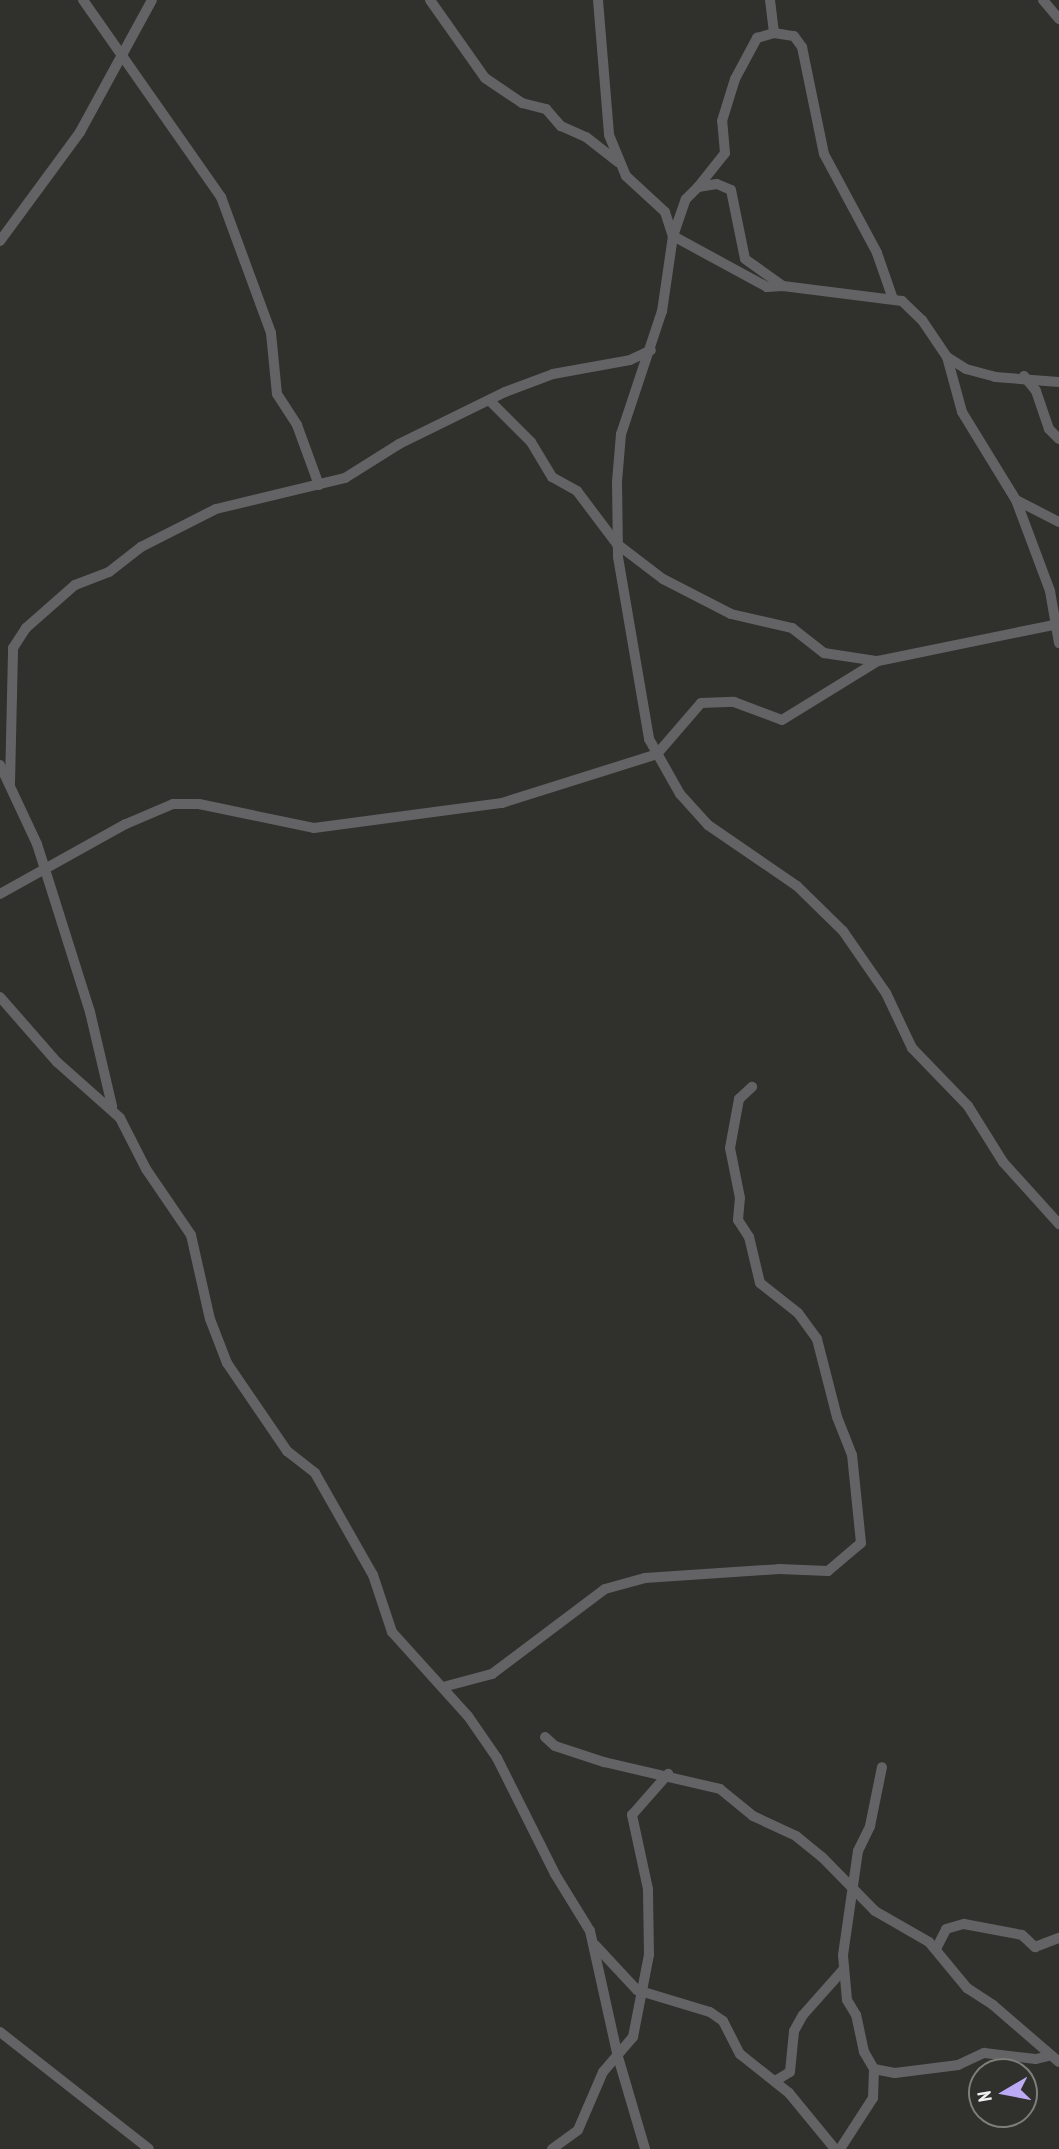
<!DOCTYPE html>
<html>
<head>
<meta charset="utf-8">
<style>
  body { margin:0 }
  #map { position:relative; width:1059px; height:2149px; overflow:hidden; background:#30302c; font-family:"PT Sans Narrow",sans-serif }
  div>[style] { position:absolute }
  .minor>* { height:10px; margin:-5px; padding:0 5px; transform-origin:5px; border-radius:5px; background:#636265 }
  span { translate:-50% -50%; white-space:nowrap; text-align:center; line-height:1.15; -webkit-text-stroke:7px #30302c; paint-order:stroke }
  .north { position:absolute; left:968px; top:2058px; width:70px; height:70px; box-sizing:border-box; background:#30302c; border:2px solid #7e7e7a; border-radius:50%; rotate:260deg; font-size:19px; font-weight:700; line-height:28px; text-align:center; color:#f2f3f0 }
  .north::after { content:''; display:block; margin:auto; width:24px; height:32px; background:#bcaaf5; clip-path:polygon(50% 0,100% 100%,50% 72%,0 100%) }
</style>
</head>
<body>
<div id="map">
  <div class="minor">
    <i style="left:83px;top:0;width:241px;rotate:55deg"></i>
    <i style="left:221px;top:197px;width:145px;rotate:69.8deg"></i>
    <i style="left:271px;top:333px;width:61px;rotate:84.4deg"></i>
    <i style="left:277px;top:394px;width:37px;rotate:57deg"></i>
    <i style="left:297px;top:425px;width:64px;rotate:69.9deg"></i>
    <i style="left:430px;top:0;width:95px;rotate:54.8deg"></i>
    <i style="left:485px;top:78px;width:45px;rotate:34deg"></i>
    <i style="left:522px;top:103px;width:25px;rotate:14deg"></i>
    <i style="left:546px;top:109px;width:23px;rotate:49deg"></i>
    <i style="left:561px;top:126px;width:27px;rotate:24deg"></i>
    <i style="left:586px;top:137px;width:41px;rotate:38deg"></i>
    <i style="left:598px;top:0;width:135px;rotate:85.3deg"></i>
    <i style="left:609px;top:135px;width:44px;rotate:67.5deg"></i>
    <i style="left:626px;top:176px;width:53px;rotate:42.7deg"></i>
    <i style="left:665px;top:212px;width:25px;rotate:72deg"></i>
    <i style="left:673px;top:236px;width:76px;rotate:98.3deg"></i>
    <i style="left:662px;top:311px;width:130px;rotate:108.4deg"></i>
    <i style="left:621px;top:434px;width:48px;rotate:94.8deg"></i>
    <i style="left:617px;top:482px;width:75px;rotate:89.2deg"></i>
    <i style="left:618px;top:557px;width:185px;rotate:80.3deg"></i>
    <i style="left:649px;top:739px;width:63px;rotate:60.6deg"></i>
    <i style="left:680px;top:794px;width:42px;rotate:47.9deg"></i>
    <i style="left:708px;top:825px;width:108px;rotate:34.4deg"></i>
    <i style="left:797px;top:886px;width:64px;rotate:44.4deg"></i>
    <i style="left:843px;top:931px;width:75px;rotate:55.3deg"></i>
    <i style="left:886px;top:993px;width:61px;rotate:64.7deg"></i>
    <i style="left:912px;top:1048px;width:81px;rotate:46deg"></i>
    <i style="left:968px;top:1106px;width:66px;rotate:58deg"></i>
    <i style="left:1003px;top:1162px;width:84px;rotate:47.9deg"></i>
    <i style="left:770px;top:0;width:33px;rotate:83deg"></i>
    <i style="left:774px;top:33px;width:20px;rotate:9deg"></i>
    <i style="left:794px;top:36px;width:14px;rotate:54deg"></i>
    <i style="left:802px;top:47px;width:109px;rotate:78.4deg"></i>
    <i style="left:824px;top:154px;width:112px;rotate:61.8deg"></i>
    <i style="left:877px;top:253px;width:49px;rotate:70.8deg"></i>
    <i style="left:1043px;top:0;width:25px;rotate:50deg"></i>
    <i style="left:698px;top:187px;width:43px;rotate:-51.5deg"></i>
    <i style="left:725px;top:153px;width:32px;rotate:-95deg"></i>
    <i style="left:722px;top:121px;width:44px;rotate:-72.8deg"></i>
    <i style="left:735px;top:79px;width:47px;rotate:-61.8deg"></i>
    <i style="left:757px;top:38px;width:18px;rotate:-16deg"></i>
    <i style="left:0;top:241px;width:135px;rotate:-53.7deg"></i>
    <i style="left:80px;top:132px;width:150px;rotate:-61.4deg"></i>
    <i style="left:783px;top:286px;width:16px;rotate:176deg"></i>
    <i style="left:767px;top:287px;width:107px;rotate:-151.5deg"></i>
    <i style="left:673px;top:236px;width:39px;rotate:-71deg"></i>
    <i style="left:686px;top:199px;width:17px;rotate:-45deg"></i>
    <i style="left:698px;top:187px;width:19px;rotate:-9deg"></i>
    <i style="left:717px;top:184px;width:15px;rotate:23deg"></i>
    <i style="left:731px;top:190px;width:70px;rotate:78.5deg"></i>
    <i style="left:745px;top:259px;width:47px;rotate:35.4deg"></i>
    <i style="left:783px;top:286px;width:120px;rotate:7.2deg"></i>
    <i style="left:902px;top:301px;width:28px;rotate:44deg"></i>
    <i style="left:922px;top:320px;width:45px;rotate:56deg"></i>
    <i style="left:947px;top:357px;width:22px;rotate:32deg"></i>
    <i style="left:966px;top:369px;width:30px;rotate:15deg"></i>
    <i style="left:995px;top:377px;width:64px;rotate:4.5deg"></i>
    <i style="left:947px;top:357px;width:57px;rotate:74.7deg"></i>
    <i style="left:962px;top:412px;width:103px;rotate:58.5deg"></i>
    <i style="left:1016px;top:500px;width:97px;rotate:69.5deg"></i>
    <i style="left:1050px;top:591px;width:53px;rotate:80.2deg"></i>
    <i style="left:1024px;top:376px;width:19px;rotate:51deg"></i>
    <i style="left:1036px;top:391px;width:40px;rotate:71.1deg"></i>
    <i style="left:1049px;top:429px;width:14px;rotate:45deg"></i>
    <i style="left:490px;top:401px;width:58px;rotate:45deg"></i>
    <i style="left:531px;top:442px;width:41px;rotate:59deg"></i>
    <i style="left:552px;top:477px;width:29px;rotate:29deg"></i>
    <i style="left:577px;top:491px;width:66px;rotate:53deg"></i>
    <i style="left:617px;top:544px;width:58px;rotate:37.3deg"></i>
    <i style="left:663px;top:579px;width:76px;rotate:27.2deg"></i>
    <i style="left:731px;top:614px;width:63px;rotate:12.9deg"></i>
    <i style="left:792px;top:628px;width:41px;rotate:38deg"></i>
    <i style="left:824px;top:653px;width:54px;rotate:8.6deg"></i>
    <i style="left:1016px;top:500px;width:48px;rotate:27.1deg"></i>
    <i style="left:0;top:765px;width:87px;rotate:64.9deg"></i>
    <i style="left:37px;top:844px;width:176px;rotate:72.5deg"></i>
    <i style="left:90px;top:1012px;width:97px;rotate:76.8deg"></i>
    <i style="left:10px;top:784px;width:136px;rotate:-88.7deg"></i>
    <i style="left:13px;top:648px;width:24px;rotate:-57deg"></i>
    <i style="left:26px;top:628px;width:65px;rotate:-41.3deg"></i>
    <i style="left:75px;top:585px;width:36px;rotate:-21deg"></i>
    <i style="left:109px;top:572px;width:41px;rotate:-38deg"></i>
    <i style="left:141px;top:547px;width:84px;rotate:-26.9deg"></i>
    <i style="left:216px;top:509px;width:133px;rotate:-13.5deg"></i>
    <i style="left:345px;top:478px;width:64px;rotate:-32.2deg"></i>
    <i style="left:399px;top:444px;width:118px;rotate:-26.1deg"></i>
    <i style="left:505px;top:392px;width:51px;rotate:-20.6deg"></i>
    <i style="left:553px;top:374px;width:78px;rotate:-10.3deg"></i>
    <i style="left:630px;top:360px;width:23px;rotate:-25deg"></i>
    <i style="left:0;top:894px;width:144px;rotate:-29.1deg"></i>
    <i style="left:126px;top:824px;width:51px;rotate:-23.1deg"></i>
    <i style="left:173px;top:804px;width:26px"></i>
    <i style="left:199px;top:804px;width:117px;rotate:11.8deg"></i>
    <i style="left:314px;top:828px;width:190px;rotate:-7.6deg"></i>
    <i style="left:502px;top:803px;width:163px;rotate:-17.5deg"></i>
    <i style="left:657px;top:754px;width:67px;rotate:-49.2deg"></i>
    <i style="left:701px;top:703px;width:33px;rotate:-2deg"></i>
    <i style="left:734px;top:702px;width:51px;rotate:20.6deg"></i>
    <i style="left:782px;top:720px;width:113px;rotate:-31.6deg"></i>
    <i style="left:878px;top:661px;width:180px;rotate:-11.6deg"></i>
    <i style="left:0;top:997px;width:86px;rotate:48.8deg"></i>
    <i style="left:57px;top:1062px;width:84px;rotate:41.6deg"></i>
    <i style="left:120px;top:1118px;width:57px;rotate:63deg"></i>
    <i style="left:146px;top:1169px;width:80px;rotate:55.7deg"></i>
    <i style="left:191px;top:1235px;width:86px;rotate:77.3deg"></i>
    <i style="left:210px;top:1319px;width:47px;rotate:68.9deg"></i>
    <i style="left:227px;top:1363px;width:107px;rotate:55.7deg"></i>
    <i style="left:287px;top:1451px;width:36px;rotate:38deg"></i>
    <i style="left:315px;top:1473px;width:117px;rotate:60.4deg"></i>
    <i style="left:373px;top:1575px;width:60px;rotate:71.6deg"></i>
    <i style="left:392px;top:1632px;width:113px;rotate:47.9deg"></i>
    <i style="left:468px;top:1716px;width:51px;rotate:55.4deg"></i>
    <i style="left:497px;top:1758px;width:130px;rotate:63.4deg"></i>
    <i style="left:555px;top:1874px;width:67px;rotate:58.4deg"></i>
    <i style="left:590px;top:1931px;width:129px;rotate:77.5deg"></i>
    <i style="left:618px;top:2057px;width:96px;rotate:73.6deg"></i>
    <i style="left:443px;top:1687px;width:51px;rotate:-14.9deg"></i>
    <i style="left:492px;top:1674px;width:141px;rotate:-37deg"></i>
    <i style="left:605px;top:1589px;width:41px;rotate:-15.4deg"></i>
    <i style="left:645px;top:1578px;width:134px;rotate:-3.8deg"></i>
    <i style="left:779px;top:1569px;width:49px;rotate:2.3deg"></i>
    <i style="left:828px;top:1571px;width:43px;rotate:-40.3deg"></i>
    <i style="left:861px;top:1543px;width:88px;rotate:-95.8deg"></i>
    <i style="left:852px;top:1455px;width:41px;rotate:-111.5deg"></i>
    <i style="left:837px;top:1417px;width:81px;rotate:-104.4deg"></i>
    <i style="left:817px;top:1339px;width:32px;rotate:-126deg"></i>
    <i style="left:798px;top:1313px;width:48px;rotate:-141.7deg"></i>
    <i style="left:760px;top:1283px;width:47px;rotate:-103.4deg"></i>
    <i style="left:749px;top:1237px;width:20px;rotate:-123deg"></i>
    <i style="left:738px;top:1220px;width:22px;rotate:-85deg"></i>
    <i style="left:740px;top:1198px;width:51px;rotate:-101.3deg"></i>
    <i style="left:730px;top:1148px;width:50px;rotate:-79.6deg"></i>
    <i style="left:739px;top:1099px;width:18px;rotate:-43deg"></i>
    <i style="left:545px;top:1737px;width:13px;rotate:42deg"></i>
    <i style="left:555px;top:1746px;width:52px;rotate:18.1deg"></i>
    <i style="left:604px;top:1762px;width:119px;rotate:13.1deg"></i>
    <i style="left:720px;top:1789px;width:43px;rotate:39.3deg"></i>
    <i style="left:753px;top:1816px;width:47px;rotate:24.9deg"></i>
    <i style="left:796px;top:1836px;width:33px;rotate:39deg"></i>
    <i style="left:822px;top:1857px;width:76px;rotate:45.5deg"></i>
    <i style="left:875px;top:1911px;width:62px;rotate:29.9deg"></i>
    <i style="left:929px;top:1942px;width:60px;rotate:50.4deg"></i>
    <i style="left:967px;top:1988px;width:31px;rotate:33deg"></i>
    <i style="left:993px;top:2005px;width:87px;rotate:40.8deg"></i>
    <i style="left:595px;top:1945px;width:62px;rotate:47deg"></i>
    <i style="left:637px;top:1990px;width:76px;rotate:16.8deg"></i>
    <i style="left:710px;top:2012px;width:16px;rotate:35deg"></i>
    <i style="left:723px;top:2021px;width:37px;rotate:63deg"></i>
    <i style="left:740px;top:2054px;width:63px;rotate:38.5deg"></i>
    <i style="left:789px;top:2093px;width:72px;rotate:50.6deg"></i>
    <i style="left:936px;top:1949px;width:22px;rotate:-63deg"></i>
    <i style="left:946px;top:1929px;width:19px;rotate:-16deg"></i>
    <i style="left:964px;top:1924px;width:59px;rotate:10.7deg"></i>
    <i style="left:1022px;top:1935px;width:18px;rotate:43deg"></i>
    <i style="left:1035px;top:1947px;width:26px;rotate:-21deg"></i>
    <i style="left:0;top:2032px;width:189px;rotate:38.1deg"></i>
    <i style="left:874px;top:2069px;width:21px;rotate:11deg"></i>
    <i style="left:895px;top:2073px;width:64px;rotate:-7.2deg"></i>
    <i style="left:958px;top:2065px;width:29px;rotate:-25deg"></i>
    <i style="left:984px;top:2053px;width:52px;rotate:6.6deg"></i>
    <i style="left:1036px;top:2059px;width:12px;rotate:-14deg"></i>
    <i style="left:775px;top:2081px;width:17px;rotate:-31deg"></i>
    <i style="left:790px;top:2072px;width:41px;rotate:-84.4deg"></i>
    <i style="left:794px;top:2031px;width:18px;rotate:-61deg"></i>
    <i style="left:803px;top:2015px;width:60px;rotate:-48.4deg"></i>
    <i style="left:552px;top:2149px;width:32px;rotate:-36deg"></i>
    <i style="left:578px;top:2130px;width:63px;rotate:-66.7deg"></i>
    <i style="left:603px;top:2072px;width:46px;rotate:-49.4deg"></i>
    <i style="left:633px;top:2037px;width:84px;rotate:-79deg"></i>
    <i style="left:649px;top:1955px;width:66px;rotate:-90.9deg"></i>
    <i style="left:648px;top:1889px;width:76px;rotate:-102.2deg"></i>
    <i style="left:632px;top:1815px;width:55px;rotate:-48.7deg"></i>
    <i style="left:840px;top:2149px;width:61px;rotate:-57.1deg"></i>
    <i style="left:873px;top:2098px;width:29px;rotate:-88deg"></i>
    <i style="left:874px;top:2069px;width:20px;rotate:-120deg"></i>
    <i style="left:864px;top:2052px;width:38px;rotate:-102deg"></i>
    <i style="left:856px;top:2015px;width:17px;rotate:-121deg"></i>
    <i style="left:847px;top:2000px;width:45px;rotate:-95.1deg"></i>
    <i style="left:843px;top:1955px;width:105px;rotate:-81.8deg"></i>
    <i style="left:858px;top:1851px;width:28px;rotate:-64deg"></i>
    <i style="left:870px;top:1826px;width:60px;rotate:-78.5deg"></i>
  </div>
  <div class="north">N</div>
</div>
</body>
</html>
